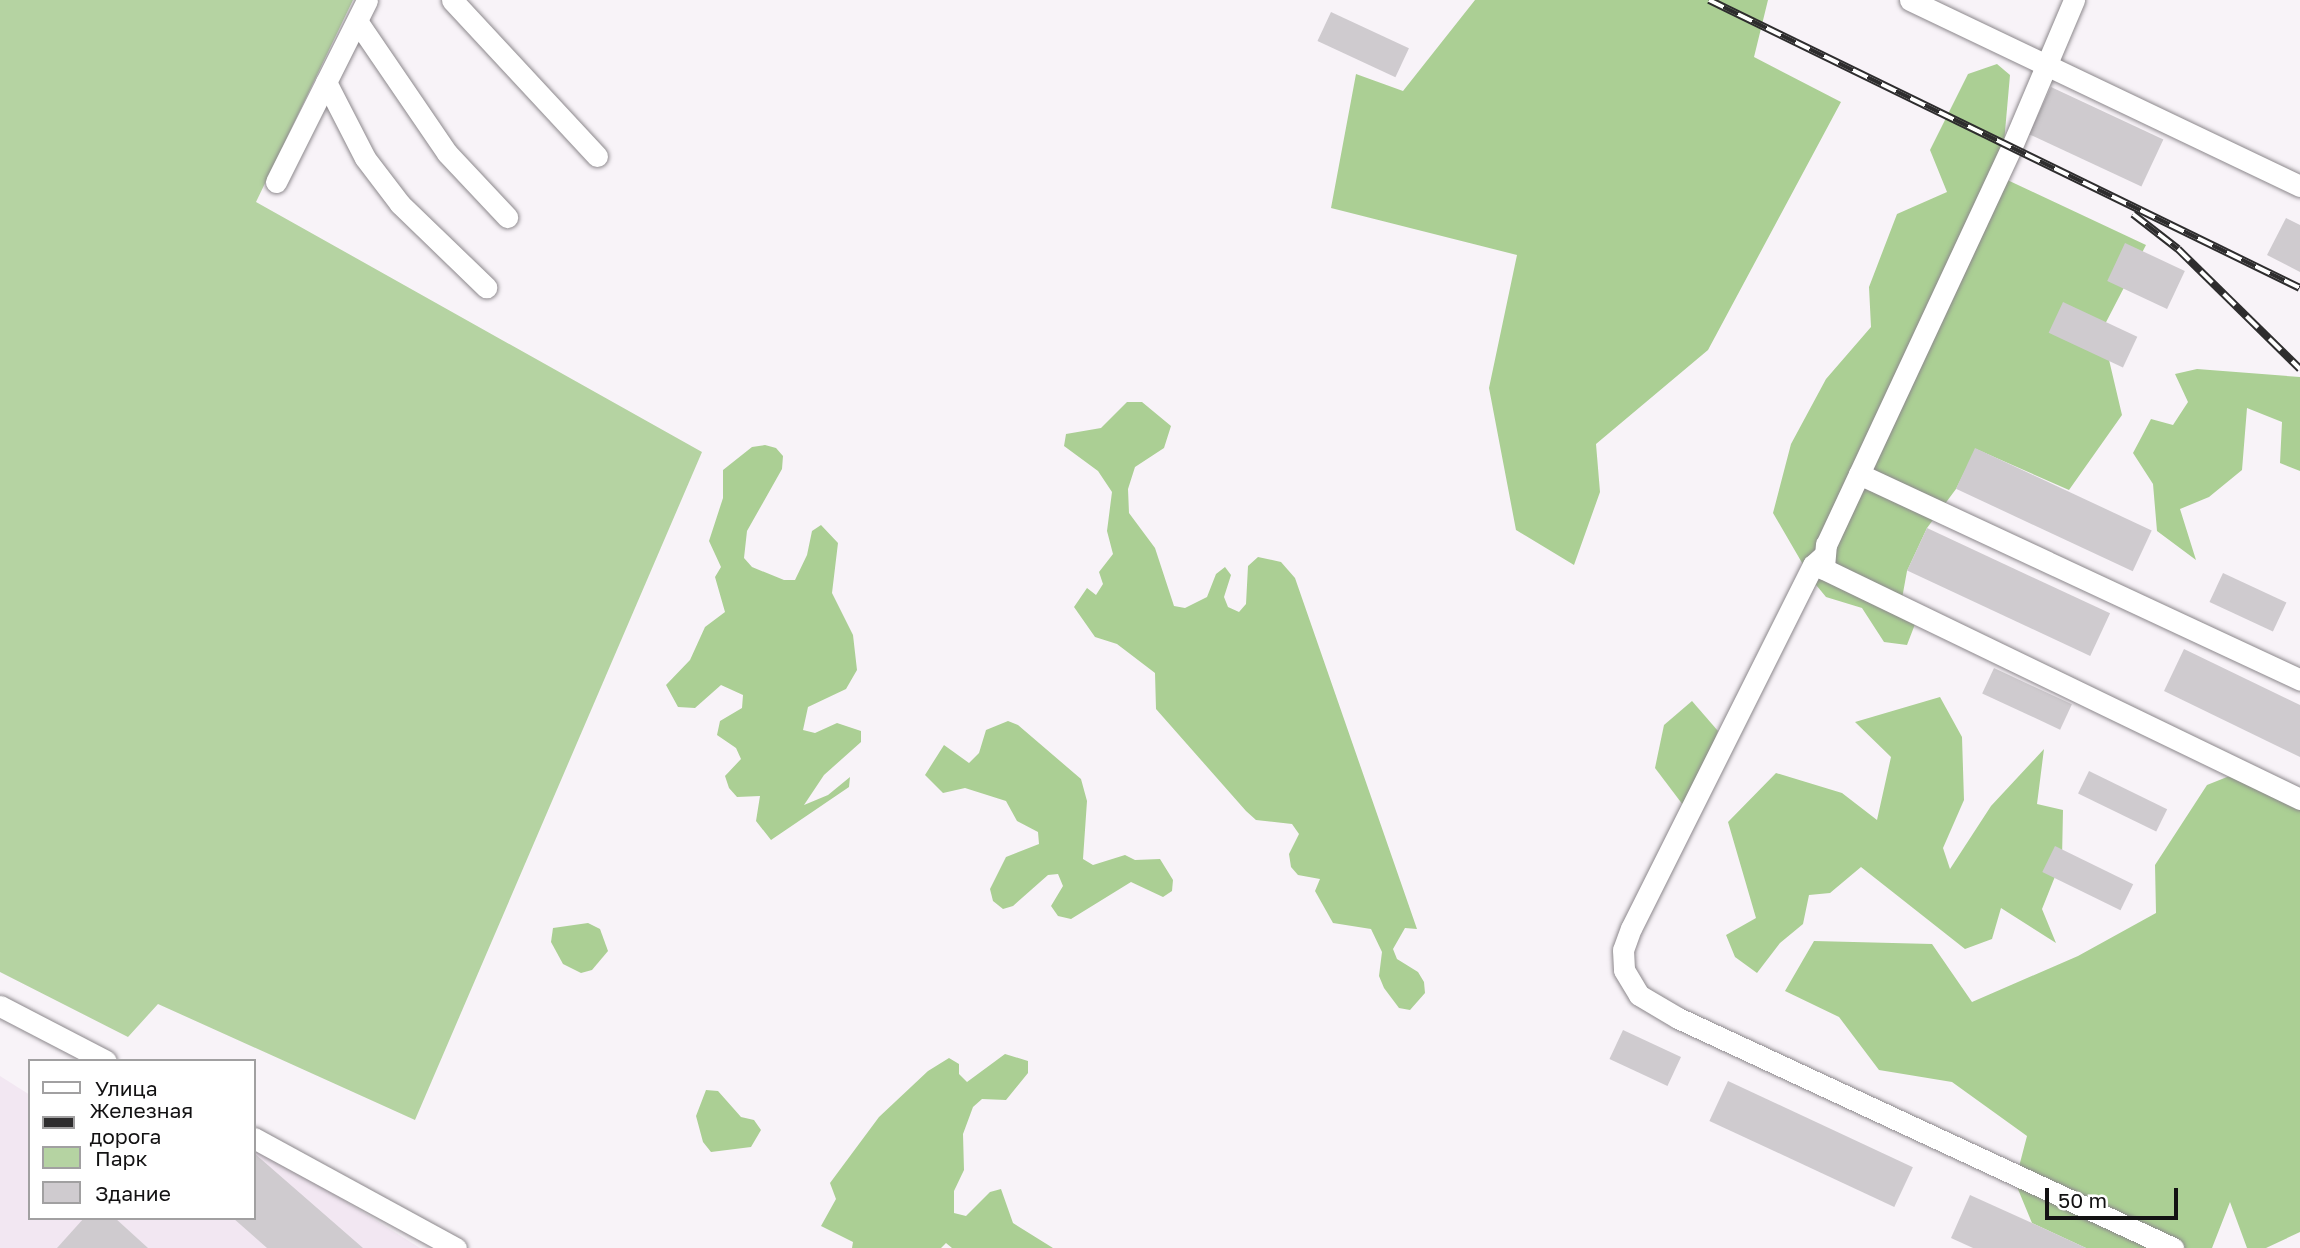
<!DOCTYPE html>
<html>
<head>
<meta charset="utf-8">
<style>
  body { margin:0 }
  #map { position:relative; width:2300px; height:1248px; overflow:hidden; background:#f8f3f8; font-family:"Golos Text",sans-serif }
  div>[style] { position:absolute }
  .built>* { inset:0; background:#f2e7f2 }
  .green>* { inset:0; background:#b5d3a2 }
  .forest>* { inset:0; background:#abcf94 }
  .building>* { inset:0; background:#cfcbcf; transform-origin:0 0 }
  .roads { filter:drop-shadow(0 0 2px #8c888c) drop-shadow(0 0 2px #8c888c) }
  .minor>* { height:21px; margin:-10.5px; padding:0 10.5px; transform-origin:10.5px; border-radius:10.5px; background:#fff }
  .rail>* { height:8px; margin-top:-4px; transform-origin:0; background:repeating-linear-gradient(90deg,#fff 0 16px,#2e2d2e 0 32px); box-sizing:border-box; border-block:2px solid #2e2d2e }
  span { translate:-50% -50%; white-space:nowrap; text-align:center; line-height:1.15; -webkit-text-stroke:5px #fff; paint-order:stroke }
  .legend { position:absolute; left:28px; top:1059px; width:228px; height:161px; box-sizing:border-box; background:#fff; border:2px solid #a1a0a1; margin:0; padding:9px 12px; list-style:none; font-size:21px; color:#131213 }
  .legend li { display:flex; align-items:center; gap:14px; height:35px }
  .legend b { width:35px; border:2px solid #a1a0a1 }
  .scale { position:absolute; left:2045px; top:1188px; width:133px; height:32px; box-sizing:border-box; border:4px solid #131213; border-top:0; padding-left:9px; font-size:21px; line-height:24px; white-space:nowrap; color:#131213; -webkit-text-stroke:5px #fff; paint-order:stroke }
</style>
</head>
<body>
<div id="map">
  <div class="built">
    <i style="clip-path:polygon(0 1076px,30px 1095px,30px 1218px,254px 1218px,254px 1144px,420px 1248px,0 1248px)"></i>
  </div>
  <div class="green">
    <i style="clip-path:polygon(0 0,353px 0,256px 202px,702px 452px,415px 1120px,158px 1004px,128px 1037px,0 972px)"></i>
  </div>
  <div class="forest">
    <i style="clip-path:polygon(1475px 0,1768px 0,1754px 57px,1841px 102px,1708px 350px,1596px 444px,1600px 492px,1574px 565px,1516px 530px,1489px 388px,1517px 255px,1331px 208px,1356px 74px,1403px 91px)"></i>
    <i style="clip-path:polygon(1997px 64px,2010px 75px,2001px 177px,2146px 245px,2102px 330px,2122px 415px,2069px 490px,1976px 449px,1956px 489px,1927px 528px,1907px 571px,1901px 604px,1917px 619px,1907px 645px,1884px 642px,1862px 608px,1826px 597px,1812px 580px,1773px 513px,1791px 444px,1826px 379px,1871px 327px,1869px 287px,1897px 214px,1947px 192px,1930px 150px,1968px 74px)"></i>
    <i style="clip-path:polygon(2197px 369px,2300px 377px,2300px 471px,2280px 463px,2282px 422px,2247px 408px,2242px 470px,2209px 497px,2180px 509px,2196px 560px,2157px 531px,2153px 484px,2133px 453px,2151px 419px,2173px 425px,2188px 402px,2175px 374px)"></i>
    <i style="clip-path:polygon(1127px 402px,1142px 402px,1171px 426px,1164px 448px,1135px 467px,1128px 489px,1129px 513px,1155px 548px,1174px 606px,1185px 608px,1207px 597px,1216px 574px,1225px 567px,1231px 575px,1224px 597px,1228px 607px,1239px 612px,1246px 604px,1248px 566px,1258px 557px,1281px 562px,1295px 578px,1417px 929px,1405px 928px,1393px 949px,1397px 959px,1418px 972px,1424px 982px,1425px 993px,1410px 1010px,1399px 1008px,1384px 988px,1379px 976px,1382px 952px,1371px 929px,1333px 923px,1315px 891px,1320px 879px,1298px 875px,1291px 867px,1289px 854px,1299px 834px,1292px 824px,1256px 820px,1246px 811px,1156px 709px,1155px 673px,1117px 644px,1095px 637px,1074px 607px,1087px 588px,1096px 595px,1103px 584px,1099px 572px,1113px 554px,1107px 531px,1112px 492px,1098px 471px,1064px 446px,1066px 434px,1101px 428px)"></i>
    <i style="clip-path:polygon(765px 445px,776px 448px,783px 456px,782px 469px,747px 531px,744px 558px,752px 567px,784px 580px,795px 580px,807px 555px,812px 531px,821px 525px,838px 543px,832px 593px,853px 635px,857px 670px,846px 689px,808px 707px,803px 730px,815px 733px,837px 723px,861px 731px,861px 742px,824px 775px,804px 805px,828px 795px,850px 777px,849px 787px,771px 840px,756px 821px,760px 796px,737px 797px,729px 788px,725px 776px,741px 759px,736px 748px,717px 735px,720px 721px,742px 708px,743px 695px,721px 685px,695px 708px,678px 707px,666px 685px,690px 660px,705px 627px,725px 612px,715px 577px,721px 567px,709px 541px,723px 498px,723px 470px,752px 447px)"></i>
    <i style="clip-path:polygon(1940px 697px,1962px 737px,1964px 800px,1943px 848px,1950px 869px,1991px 806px,2044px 749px,2037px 804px,2063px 810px,2062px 859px,2042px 909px,2056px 943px,2001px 908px,1992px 939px,1965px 949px,1861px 867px,1830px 893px,1809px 895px,1803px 924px,1780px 943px,1757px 973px,1735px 957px,1726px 935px,1756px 918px,1728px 822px,1776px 773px,1842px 793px,1877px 820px,1891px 757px,1855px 722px)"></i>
    <i style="clip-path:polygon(1692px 701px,1718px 731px,1703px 770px,1683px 805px,1655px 768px,1664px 725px)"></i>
    <i style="clip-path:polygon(1008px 721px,1018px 725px,1081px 779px,1087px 801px,1083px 859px,1093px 865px,1125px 855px,1135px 860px,1160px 859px,1173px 880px,1172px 891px,1163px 897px,1131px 882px,1071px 919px,1058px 916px,1051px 906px,1063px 886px,1058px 874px,1048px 875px,1013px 906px,1003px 909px,993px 901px,990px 889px,1006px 857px,1039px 844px,1038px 832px,1017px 821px,1006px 801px,965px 788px,943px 793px,925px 775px,944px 745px,969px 763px,979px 753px,986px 730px)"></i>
    <i style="clip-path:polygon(2247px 769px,2300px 797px,2300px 1232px,2266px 1248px,2247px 1248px,2230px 1202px,2212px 1248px,2086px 1248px,2032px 1223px,2015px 1182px,2027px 1136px,1952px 1082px,1879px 1070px,1839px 1017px,1785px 991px,1814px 941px,1932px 944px,1972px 1002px,2078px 956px,2156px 913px,2155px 865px,2207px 785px)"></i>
    <i style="clip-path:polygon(588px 923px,600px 929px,608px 951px,592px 970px,581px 973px,563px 964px,551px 942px,553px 928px)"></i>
    <i style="clip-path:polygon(1005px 1054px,1028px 1061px,1028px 1073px,1006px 1100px,982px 1099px,973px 1107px,963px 1134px,964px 1170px,954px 1191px,954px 1213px,966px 1216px,990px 1192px,1001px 1189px,1013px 1223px,1053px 1248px,952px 1248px,946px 1243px,941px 1248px,852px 1248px,853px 1242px,821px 1226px,836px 1199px,830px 1183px,879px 1117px,928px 1071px,949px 1058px,959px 1064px,959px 1074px,967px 1082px)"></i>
    <i style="clip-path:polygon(706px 1090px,718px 1091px,741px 1117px,754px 1120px,761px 1130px,751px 1147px,711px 1152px,703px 1142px,696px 1116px)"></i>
  </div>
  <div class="building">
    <i style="left:1331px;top:12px;width:86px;height:32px;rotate:25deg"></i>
    <i style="left:2051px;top:87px;width:124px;height:52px;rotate:25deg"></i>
    <i style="clip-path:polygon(2286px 218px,2300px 225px,2300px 272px,2267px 255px)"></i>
    <i style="left:2125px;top:243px;width:66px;height:42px;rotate:25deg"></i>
    <i style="left:2063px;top:302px;width:82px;height:34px;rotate:25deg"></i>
    <i style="left:1975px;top:448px;width:195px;height:45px;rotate:25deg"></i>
    <i style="left:1927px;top:528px;width:202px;height:47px;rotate:25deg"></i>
    <i style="left:2223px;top:573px;width:70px;height:32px;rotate:25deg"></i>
    <i style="clip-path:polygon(2184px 649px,2300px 705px,2300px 757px,2164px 691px)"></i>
    <i style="left:1994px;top:668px;width:86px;height:28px;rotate:25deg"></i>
    <i style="left:2089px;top:771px;width:87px;height:25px;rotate:26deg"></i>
    <i style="left:2055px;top:846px;width:87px;height:29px;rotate:26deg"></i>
    <i style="left:1623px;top:1030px;width:64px;height:32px;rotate:25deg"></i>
    <i style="left:1728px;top:1081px;width:204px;height:44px;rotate:25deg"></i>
    <i style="clip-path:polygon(254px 1153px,363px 1248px,267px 1248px,233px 1218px,254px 1218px)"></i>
    <i style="clip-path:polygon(1970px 1195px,2032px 1223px,2086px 1248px,1973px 1248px,1951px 1238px)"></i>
    <i style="clip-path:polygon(84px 1218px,115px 1218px,148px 1248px,57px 1248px)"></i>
  </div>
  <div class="roads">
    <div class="minor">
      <i style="left:452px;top:0;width:213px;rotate:47.1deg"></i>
      <i style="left:1910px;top:0;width:432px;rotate:25.5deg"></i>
      <i style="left:2074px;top:0;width:159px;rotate:113deg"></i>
      <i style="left:2012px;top:146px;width:439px;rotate:115deg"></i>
      <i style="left:1826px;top:544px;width:25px;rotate:95deg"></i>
      <i style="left:1824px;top:569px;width:529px;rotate:25.79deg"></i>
      <i style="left:359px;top:24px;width:156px;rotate:55.7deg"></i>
      <i style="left:447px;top:153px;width:88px;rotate:46.8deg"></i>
      <i style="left:326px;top:82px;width:85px;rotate:62.8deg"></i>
      <i style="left:365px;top:158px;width:58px;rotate:52.7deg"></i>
      <i style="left:400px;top:204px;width:120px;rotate:44deg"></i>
      <i style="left:276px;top:182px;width:203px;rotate:-63.4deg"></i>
      <i style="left:1859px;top:474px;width:487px;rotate:25deg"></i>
      <i style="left:1822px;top:557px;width:12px;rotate:138deg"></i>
      <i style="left:1813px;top:565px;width:406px;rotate:116.6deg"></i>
      <i style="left:1631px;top:928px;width:23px;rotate:110deg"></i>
      <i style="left:1623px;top:950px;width:20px;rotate:87deg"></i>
      <i style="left:1624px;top:970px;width:29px;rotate:59deg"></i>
      <i style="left:1639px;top:995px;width:45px;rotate:30.5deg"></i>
      <i style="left:1678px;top:1018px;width:546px;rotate:24.92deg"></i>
      <i style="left:0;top:1006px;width:119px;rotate:27.4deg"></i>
      <i style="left:254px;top:1138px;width:230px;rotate:28.6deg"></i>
    </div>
  </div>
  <div class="rail">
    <i style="left:1709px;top:0;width:657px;rotate:25.98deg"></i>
    <i style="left:2133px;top:214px;width:57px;rotate:37.9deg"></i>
    <i style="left:2178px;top:249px;width:171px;rotate:44.5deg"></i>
  </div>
  <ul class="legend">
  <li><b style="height:9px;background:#fff"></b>Улица</li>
  <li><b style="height:9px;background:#2e2d2e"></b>Железная дорога</li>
  <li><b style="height:19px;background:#b5d3a2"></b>Парк</li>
  <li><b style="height:19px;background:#cfcbcf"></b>Здание</li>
  </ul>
  <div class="scale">50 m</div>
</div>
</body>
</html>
